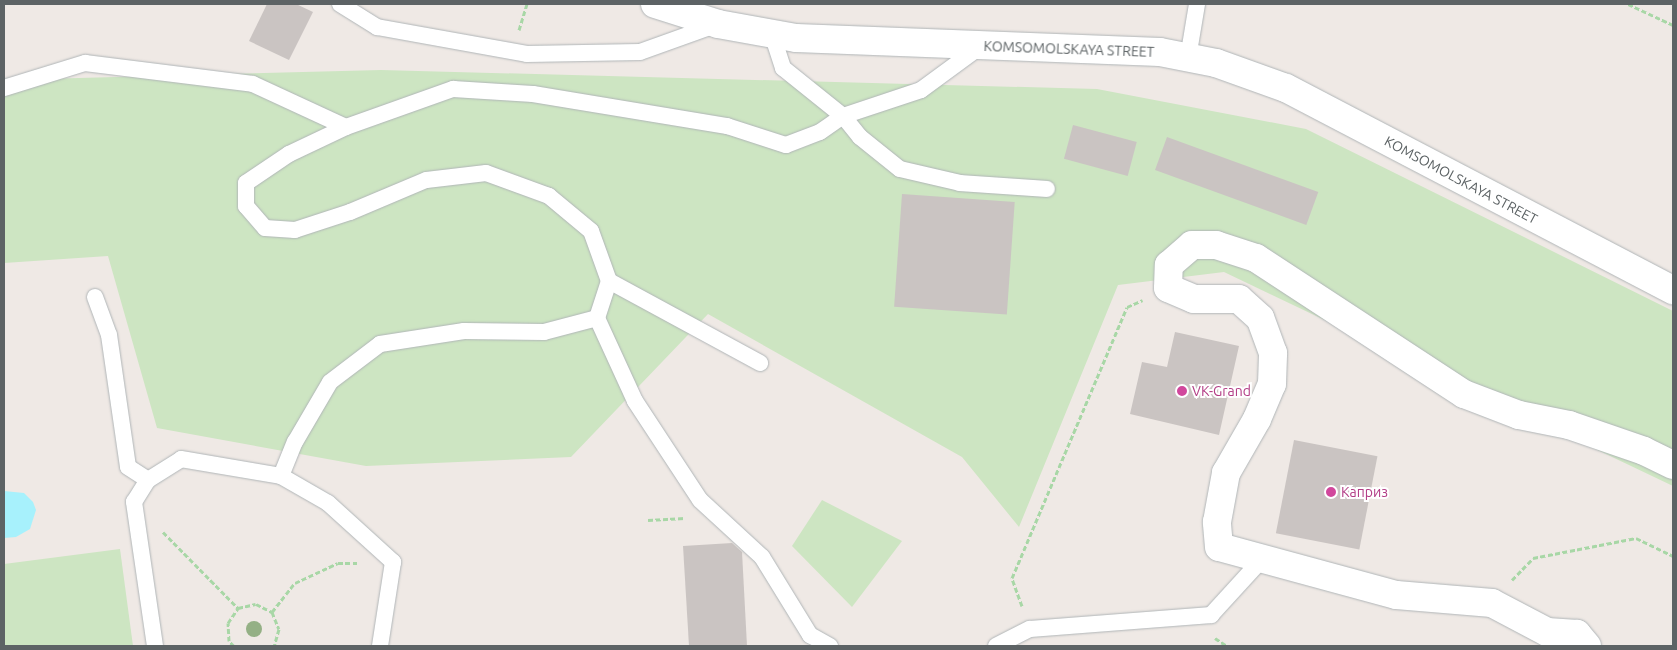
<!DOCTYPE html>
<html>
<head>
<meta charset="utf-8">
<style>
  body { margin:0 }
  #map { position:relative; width:1677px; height:650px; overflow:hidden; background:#efe9e5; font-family:Ubuntu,sans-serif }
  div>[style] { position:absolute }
  .green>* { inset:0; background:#cde5c2 }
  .water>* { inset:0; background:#a7f1fc }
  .building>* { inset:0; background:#cac4c2; transform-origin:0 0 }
  .path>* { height:3px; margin-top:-1.5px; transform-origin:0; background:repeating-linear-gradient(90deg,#a8d7a6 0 5px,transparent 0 7.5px) }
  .roads { filter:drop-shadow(0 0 1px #b0b5b7) drop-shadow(0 0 1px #b0b5b7) }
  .service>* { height:16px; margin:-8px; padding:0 8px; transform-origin:8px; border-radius:8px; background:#fff }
  .minor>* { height:28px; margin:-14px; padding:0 14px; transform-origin:14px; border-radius:14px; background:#fff }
  .secondary>* { height:28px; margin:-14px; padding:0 14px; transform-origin:14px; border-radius:14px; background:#fff }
  .trees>* { width:16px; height:16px; margin:-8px; border-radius:50%; background:#94b085 }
  .dots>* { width:14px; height:14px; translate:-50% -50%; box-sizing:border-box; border:2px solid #fff; border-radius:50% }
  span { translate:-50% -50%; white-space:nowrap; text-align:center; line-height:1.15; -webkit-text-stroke:4px #fff; paint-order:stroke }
  .street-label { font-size:14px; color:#5d6365 }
  .hotel-label { font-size:14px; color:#b23c85 }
  .left { translate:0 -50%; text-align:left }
  .frame { position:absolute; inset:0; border:5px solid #5d6365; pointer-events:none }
</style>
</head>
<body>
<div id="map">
  <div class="green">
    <i style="clip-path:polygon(381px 70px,1097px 89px,1306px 129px,1673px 311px,1673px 486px,1224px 272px,1118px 285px,1019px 527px,962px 457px,708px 314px,571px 457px,366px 466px,157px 428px,108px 256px,4px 263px,4px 80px)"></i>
    <i style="clip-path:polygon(822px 500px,902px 541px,852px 607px,792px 546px)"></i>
    <i style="clip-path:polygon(120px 549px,133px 646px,4px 646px,4px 564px)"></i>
  </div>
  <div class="water">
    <i style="clip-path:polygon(4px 491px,24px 493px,33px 502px,36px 510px,30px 529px,16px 537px,4px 538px)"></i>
  </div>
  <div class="building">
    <i style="clip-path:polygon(267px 4px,296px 4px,313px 12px,289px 60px,249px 41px)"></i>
    <i style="left:1073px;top:125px;width:66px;height:35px;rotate:15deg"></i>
    <i style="left:1167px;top:137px;width:161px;height:35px;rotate:20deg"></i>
    <i style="left:902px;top:194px;width:113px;height:113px;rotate:4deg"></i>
    <i style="clip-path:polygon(1175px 332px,1239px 346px,1219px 435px,1130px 414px,1142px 362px,1167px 367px)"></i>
    <i style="left:1294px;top:440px;width:85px;height:95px;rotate:11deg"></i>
    <i style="clip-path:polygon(732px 543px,742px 552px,747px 646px,689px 646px,683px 546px)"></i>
  </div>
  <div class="path">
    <i style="left:1628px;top:4px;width:50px;rotate:25deg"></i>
    <i style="left:519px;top:30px;width:27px;rotate:-73deg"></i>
    <i style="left:648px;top:520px;width:37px;rotate:-3deg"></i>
    <i style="left:163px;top:532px;width:107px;rotate:45.4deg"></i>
    <i style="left:1512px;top:580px;width:30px;rotate:-46deg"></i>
    <i style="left:1533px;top:558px;width:105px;rotate:-11deg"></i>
    <i style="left:1636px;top:538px;width:41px;rotate:25.9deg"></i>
    <i style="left:1022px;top:606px;width:30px;rotate:-110deg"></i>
    <i style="left:1012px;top:578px;width:294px;rotate:-67deg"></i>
    <i style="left:1127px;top:307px;width:17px;rotate:-24deg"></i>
    <i style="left:272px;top:612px;width:37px;rotate:-52deg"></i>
    <i style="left:295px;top:583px;width:47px;rotate:-24.9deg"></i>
    <i style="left:338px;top:563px;width:19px"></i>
    <i style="left:1215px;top:638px;width:14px;rotate:34deg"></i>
    <i style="left:234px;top:646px;width:7px;rotate:-135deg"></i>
    <i style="left:229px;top:641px;width:18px;rotate:-93deg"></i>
    <i style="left:228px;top:623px;width:18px;rotate:-56deg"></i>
    <i style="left:238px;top:608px;width:18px;rotate:-13deg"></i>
    <i style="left:256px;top:604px;width:18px;rotate:27deg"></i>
    <i style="left:272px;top:612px;width:18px;rotate:68deg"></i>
    <i style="left:279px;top:629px;width:18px;rotate:106deg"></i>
  </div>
  <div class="roads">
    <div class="service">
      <i style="left:340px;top:4px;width:44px;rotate:31.9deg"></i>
      <i style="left:377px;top:27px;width:152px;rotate:10.2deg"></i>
      <i style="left:527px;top:54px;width:113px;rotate:-1deg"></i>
      <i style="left:640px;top:52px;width:83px;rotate:-19.7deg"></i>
      <i style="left:772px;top:34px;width:36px;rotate:72deg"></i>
      <i style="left:783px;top:68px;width:77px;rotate:38.7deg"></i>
      <i style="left:843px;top:116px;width:27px;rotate:51deg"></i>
      <i style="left:860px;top:137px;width:51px;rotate:38.7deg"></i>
      <i style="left:900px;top:169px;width:62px;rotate:13.1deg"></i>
      <i style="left:960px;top:183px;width:87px;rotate:3.9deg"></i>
      <i style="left:1188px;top:58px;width:55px;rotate:-80.5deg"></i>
      <i style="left:4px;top:88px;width:85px;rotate:-17.2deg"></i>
      <i style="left:85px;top:63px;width:169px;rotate:7.1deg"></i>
      <i style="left:253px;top:84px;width:102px;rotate:24.8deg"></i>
      <i style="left:609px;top:281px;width:172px;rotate:28.5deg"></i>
      <i style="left:95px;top:297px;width:40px;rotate:69.8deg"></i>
      <i style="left:109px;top:335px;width:133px;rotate:81.8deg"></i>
      <i style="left:128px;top:467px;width:24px;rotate:33deg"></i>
      <i style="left:597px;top:318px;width:91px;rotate:65.4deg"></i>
      <i style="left:635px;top:401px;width:118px;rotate:56.7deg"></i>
      <i style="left:700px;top:500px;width:84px;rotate:42.6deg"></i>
      <i style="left:762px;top:557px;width:92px;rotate:58.4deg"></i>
      <i style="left:810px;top:635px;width:23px;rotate:29deg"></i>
      <i style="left:281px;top:476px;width:54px;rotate:29.9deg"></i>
      <i style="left:328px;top:503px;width:88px;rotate:42.2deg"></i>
      <i style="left:393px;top:562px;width:85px;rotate:98.8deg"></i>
      <i style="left:155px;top:646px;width:146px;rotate:-98.3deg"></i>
      <i style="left:134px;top:502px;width:26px;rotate:-58deg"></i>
      <i style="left:148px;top:480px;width:39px;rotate:-32deg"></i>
      <i style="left:181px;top:459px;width:101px;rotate:9.6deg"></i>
      <i style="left:281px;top:476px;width:37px;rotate:-68deg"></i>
      <i style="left:295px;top:442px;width:69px;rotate:-59.7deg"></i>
      <i style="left:330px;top:382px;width:63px;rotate:-37.2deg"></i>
      <i style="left:380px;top:344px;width:85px;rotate:-8.8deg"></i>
      <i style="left:464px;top:331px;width:80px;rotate:0.7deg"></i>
      <i style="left:544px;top:332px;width:55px;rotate:-14.8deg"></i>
      <i style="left:597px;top:318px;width:39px;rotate:-72deg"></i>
      <i style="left:609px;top:281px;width:53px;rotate:-109.8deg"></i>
      <i style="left:591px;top:231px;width:55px;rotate:-140.2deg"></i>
      <i style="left:549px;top:196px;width:67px;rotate:-159.9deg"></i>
      <i style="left:486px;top:173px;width:60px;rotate:173.3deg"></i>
      <i style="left:426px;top:180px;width:82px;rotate:157.2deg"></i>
      <i style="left:350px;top:212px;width:58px;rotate:161.9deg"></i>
      <i style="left:295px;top:230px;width:30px;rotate:-176deg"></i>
      <i style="left:265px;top:228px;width:29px;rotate:-131deg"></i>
      <i style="left:246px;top:206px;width:23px;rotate:-90deg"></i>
      <i style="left:246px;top:183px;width:52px;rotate:-34deg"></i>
      <i style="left:289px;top:154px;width:63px;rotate:-25.3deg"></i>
      <i style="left:346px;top:127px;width:114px;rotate:-19.6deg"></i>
      <i style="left:453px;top:89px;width:80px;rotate:3.6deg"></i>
      <i style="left:533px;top:94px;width:197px;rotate:9.4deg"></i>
      <i style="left:727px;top:126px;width:62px;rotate:17.9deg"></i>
      <i style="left:786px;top:145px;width:36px;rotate:-21deg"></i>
      <i style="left:820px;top:132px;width:28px;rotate:-35deg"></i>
      <i style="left:843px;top:116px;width:82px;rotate:-18.4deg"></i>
      <i style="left:921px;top:90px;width:74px;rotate:-36.3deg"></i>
      <i style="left:996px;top:646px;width:38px;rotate:-27deg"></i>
      <i style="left:1030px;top:629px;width:182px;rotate:-4.4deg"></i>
      <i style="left:1211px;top:615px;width:77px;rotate:-47.6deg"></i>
    </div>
    <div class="minor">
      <i style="left:1587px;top:646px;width:16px;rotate:-130deg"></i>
      <i style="left:1577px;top:634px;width:30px;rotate:-176deg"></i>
      <i style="left:1547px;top:632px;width:62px;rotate:-152.2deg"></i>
      <i style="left:1492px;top:603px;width:96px;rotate:-175.2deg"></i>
      <i style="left:1396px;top:595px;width:183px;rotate:-164.8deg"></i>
      <i style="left:1219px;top:547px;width:25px;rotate:-95deg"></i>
      <i style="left:1217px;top:522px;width:50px;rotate:-79.6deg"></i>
      <i style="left:1226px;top:473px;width:62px;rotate:-60.1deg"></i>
      <i style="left:1257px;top:419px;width:38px;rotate:-67deg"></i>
      <i style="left:1272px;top:384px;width:31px;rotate:-88deg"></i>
      <i style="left:1273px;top:353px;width:37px;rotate:-110deg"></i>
      <i style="left:1260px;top:318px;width:28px;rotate:-138deg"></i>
      <i style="left:1239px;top:299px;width:45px;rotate:180deg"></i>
      <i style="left:1194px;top:299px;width:28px;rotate:-157deg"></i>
      <i style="left:1168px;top:288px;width:23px;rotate:-88deg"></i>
      <i style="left:1169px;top:265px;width:30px;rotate:-41deg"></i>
      <i style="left:1192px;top:245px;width:24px"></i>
      <i style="left:1216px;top:245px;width:42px;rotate:18deg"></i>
      <i style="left:1256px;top:258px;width:249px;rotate:33.2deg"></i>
      <i style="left:1464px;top:394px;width:59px;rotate:20.9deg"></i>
      <i style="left:1519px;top:415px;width:51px;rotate:11.3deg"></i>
      <i style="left:1569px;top:425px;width:79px;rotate:19.1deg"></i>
      <i style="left:1644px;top:451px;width:32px;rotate:26deg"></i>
    </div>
    <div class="secondary">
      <i style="left:655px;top:4px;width:66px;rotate:17.6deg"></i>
      <i style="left:718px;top:24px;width:79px;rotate:10.2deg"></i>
      <i style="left:796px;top:38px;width:364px;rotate:2.2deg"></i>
      <i style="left:1160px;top:52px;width:57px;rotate:11.1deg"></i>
      <i style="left:1216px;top:63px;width:74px;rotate:19.7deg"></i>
      <i style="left:1286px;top:88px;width:437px;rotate:27.6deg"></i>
    </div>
  </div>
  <div class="trees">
    <i style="left:254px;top:629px"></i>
  </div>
  <div class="dots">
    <i style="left:1182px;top:391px;background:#d1479c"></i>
    <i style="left:1331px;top:492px;background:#d1479c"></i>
  </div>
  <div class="street-label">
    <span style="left:1069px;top:49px;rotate:2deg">KOMSOMOLSKAYA STREET</span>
    <span style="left:1461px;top:180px;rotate:28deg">KOMSOMOLSKAYA STREET</span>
  </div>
  <div class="hotel-label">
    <span class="left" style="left:1192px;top:391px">VK-Grand</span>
    <span class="left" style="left:1341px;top:492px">Каприз</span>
  </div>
  <div class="frame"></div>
</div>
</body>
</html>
